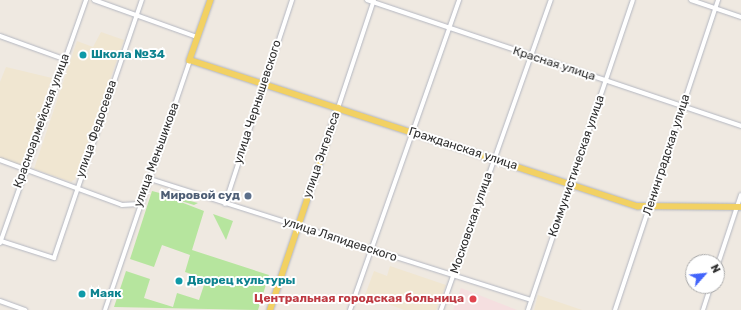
<!DOCTYPE html>
<html>
<head>
<meta charset="utf-8">
<style>
  body { margin:0 }
  #map { position:relative; width:741px; height:310px; overflow:hidden; background:#efe9e1; font-family:Rubik,sans-serif }
  div>[style] { position:absolute }
  .education>* { inset:0; background:#f0e6d1 }
  .medical>* { inset:0; background:#f5dfe0 }
  .green>* { inset:0; background:#b6e59e }
  .roads { filter:drop-shadow(0 0 1px #b4b7c1) drop-shadow(0 0 1px #b4b7c1) }
  .minor>* { height:4px; margin:-2px; padding:0 2px; transform-origin:2px; border-radius:2px; background:#fff }
  .major>* { height:5.5px; margin:-2.75px; padding:0 2.75px; transform-origin:2.75px; border-radius:2.75px; background:#f2d163 }
  .dots>* { width:11px; height:11px; translate:-50% -50%; box-sizing:border-box; border:2px solid #fff; border-radius:50% }
  span { translate:-50% -50%; white-space:nowrap; text-align:center; line-height:1.15; -webkit-text-stroke:4px #fff; paint-order:stroke }
  .culture-label { font-size:12px; color:#0d838f; font-weight:700 }
  .left { translate:0 -50%; text-align:left }
  .street-label { font-size:12px; color:#2e2e2e }
  .service-label { font-size:12px; color:#4e5e75; font-weight:700 }
  .right { translate:-100% -50%; text-align:right }
  .health-label { font-size:12px; color:#be3a42; font-weight:700 }
  .north { position:absolute; left:685px; top:254px; width:40px; height:40px; box-sizing:border-box; background:#fff; border:1px solid #ababab; border-radius:50%; rotate:63deg; font-size:11px; font-weight:700; line-height:16px; text-align:center; color:#2e2e2e }
  .north::after { content:''; display:block; margin:auto; width:14px; height:18px; background:#4264fb; clip-path:polygon(50% 0,100% 100%,50% 72%,0 100%) }
</style>
</head>
<body>
<div id="map">
  <div class="education">
    <i style="clip-path:polygon(101px 32px,124px 40px,75px 179px,71px 182px,34px 169px,77px 41px,93px 47px)"></i>
    <i style="clip-path:polygon(6px 67px,52px 78px,21px 166px,0 158px,0 82px)"></i>
    <i style="clip-path:polygon(390px 266px,446px 285px,436px 310px,404px 310px,365px 295px,374px 271px,387px 276px)"></i>
    <i style="clip-path:polygon(538px 295px,582px 310px,534px 310px)"></i>
  </div>
  <div class="medical">
    <i style="clip-path:polygon(461px 288px,517px 310px,453px 310px)"></i>
  </div>
  <div class="green">
    <i style="clip-path:polygon(152px 191px,198px 203px,194px 205px,165px 196px,204px 211px,192px 250px,269px 275px,258px 310px,114px 307px,126px 271px,150px 279px,144px 298px,173px 307px,177px 293px,199px 300px,206px 279px,185px 272px,190px 255px,162px 245px,154px 267px,130px 259px)"></i>
    <i style="clip-path:polygon(213px 214px,233px 221px,226px 240px)"></i>
  </div>
  <div class="roads">
    <div class="minor">
      <i style="left:94px;top:0;width:109px;rotate:19.8deg"></i>
      <i style="left:367px;top:0;width:395px;rotate:18.6deg"></i>
      <i style="left:691px;top:0;width:53px;rotate:18.8deg"></i>
      <i style="left:0;top:36px;width:68px;rotate:19.8deg"></i>
      <i style="left:338px;top:108px;width:114px;rotate:-71.6deg"></i>
      <i style="left:0;top:160px;width:130px;rotate:20.2deg"></i>
      <i style="left:122px;top:205px;width:17px;rotate:-3deg"></i>
      <i style="left:150px;top:179px;width:400px;rotate:17.6deg"></i>
      <i style="left:225px;top:204px;width:215px;rotate:-71.8deg"></i>
      <i style="left:1px;top:241px;width:56px;rotate:17.8deg"></i>
      <i style="left:54px;top:258px;width:273px;rotate:-71.2deg"></i>
      <i style="left:0;top:243px;width:258px;rotate:-70.5deg"></i>
      <i style="left:717px;top:267px;width:76px;rotate:-71.6deg"></i>
      <i style="left:0;top:301px;width:27px;rotate:20deg"></i>
      <i style="left:105px;top:310px;width:264px;rotate:-71.2deg"></i>
      <i style="left:350px;top:310px;width:329px;rotate:-70.6deg"></i>
      <i style="left:441px;top:310px;width:329px;rotate:-70.5deg"></i>
      <i style="left:528px;top:310px;width:327px;rotate:-71.3deg"></i>
      <i style="left:615px;top:310px;width:327px;rotate:-71.6deg"></i>
      <i style="left:703px;top:310px;width:25px;rotate:-72deg"></i>
    </div>
    <div class="major">
      <i style="left:211px;top:0;width:64px;rotate:109.3deg"></i>
      <i style="left:190px;top:60px;width:471px;rotate:18.1deg"></i>
      <i style="left:638px;top:206px;width:103px;rotate:0.6deg"></i>
      <i style="left:270px;top:310px;width:213px;rotate:-71.4deg"></i>
    </div>
  </div>
  <div class="dots">
    <i style="left:83px;top:55px;background:#0f9aa8"></i>
    <i style="left:248px;top:196px;background:#5c6f8a"></i>
    <i style="left:179px;top:281px;background:#0f9aa8"></i>
    <i style="left:82px;top:294px;background:#0f9aa8"></i>
    <i style="left:473px;top:299px;background:#e0444e"></i>
  </div>
  <div class="culture-label">
    <span class="left" style="left:91px;top:55px">Школа №34</span>
    <span class="left" style="left:187px;top:281px">Дворец культуры</span>
    <span class="left" style="left:90px;top:294px">Маяк</span>
  </div>
  <div class="street-label">
    <span style="left:554px;top:64px;rotate:18deg">Красная улица</span>
    <span style="left:258px;top:102px;rotate:-72deg">улица Чернышевского</span>
    <span style="left:42px;top:121px;rotate:-70deg">Красноармейская улица</span>
    <span style="left:97px;top:129px;rotate:-71deg">улица Федосеева</span>
    <span style="left:463px;top:149px;rotate:18deg">Гражданская улица</span>
    <span style="left:157px;top:155px;rotate:-70deg">улица Меньшикова</span>
    <span style="left:322px;top:155px;rotate:-71deg">улица Энгельса</span>
    <span style="left:667px;top:155px;rotate:-72deg">Ленинградская улица</span>
    <span style="left:577px;top:166px;rotate:-71deg">Коммунистическая улица</span>
    <span style="left:472px;top:223px;rotate:-71deg">Московская улица</span>
    <span style="left:340px;top:240px;rotate:18deg">улица Ляпидевского</span>
  </div>
  <div class="service-label">
    <span class="right" style="left:240px;top:196px">Мировой суд</span>
  </div>
  <div class="health-label">
    <span class="right" style="left:464px;top:299px">Центральная городская больница</span>
  </div>
  <div class="north">N</div>
</div>
</body>
</html>
